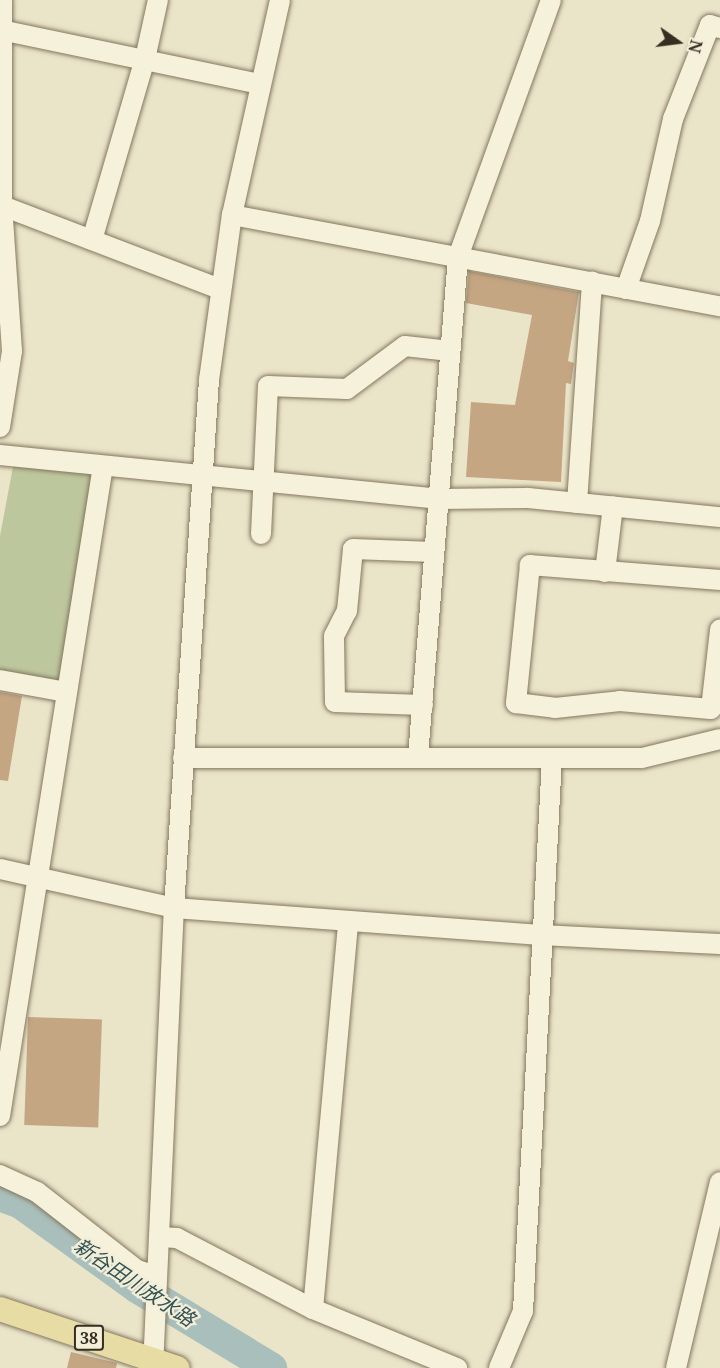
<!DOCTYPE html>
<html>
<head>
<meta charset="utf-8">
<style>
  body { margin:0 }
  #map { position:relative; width:720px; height:1368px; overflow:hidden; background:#eae4c9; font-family:"Noto Serif","Noto Sans JP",serif }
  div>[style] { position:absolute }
  .green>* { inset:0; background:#bdc79e }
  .river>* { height:32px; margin:-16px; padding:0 16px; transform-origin:16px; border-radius:16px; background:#a9bfbb }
  .building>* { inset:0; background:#c4a683; transform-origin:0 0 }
  .roads { filter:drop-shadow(0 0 2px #84785f) drop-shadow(0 0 2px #84785f) }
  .minor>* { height:20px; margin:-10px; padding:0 10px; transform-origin:10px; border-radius:10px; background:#f5f1db }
  .major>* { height:24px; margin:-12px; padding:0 12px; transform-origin:12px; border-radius:12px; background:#e8dca5 }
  span { translate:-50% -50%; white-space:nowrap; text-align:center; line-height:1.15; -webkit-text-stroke:4.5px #f2eed8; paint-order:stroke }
  .shield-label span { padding:2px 4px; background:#f2eed8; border:2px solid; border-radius:4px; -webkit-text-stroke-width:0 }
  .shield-label { font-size:16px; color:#362e21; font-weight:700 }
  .water-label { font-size:20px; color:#325254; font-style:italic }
  .north { position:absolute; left:648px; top:12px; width:60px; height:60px; -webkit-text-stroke:4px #f2eed8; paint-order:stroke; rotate:104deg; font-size:16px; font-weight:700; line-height:24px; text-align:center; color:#362e21 }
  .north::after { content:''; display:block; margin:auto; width:21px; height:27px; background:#362e21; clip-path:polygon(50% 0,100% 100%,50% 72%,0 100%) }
</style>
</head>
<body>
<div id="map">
  <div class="green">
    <i style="clip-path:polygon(15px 456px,103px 466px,67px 692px,0 680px,0 536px)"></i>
  </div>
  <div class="river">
    <i style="left:0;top:1195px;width:22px;rotate:21deg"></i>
    <i style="left:21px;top:1203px;width:143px;rotate:35.9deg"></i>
    <i style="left:137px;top:1287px;width:157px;rotate:31.2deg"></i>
  </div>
  <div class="building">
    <i style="clip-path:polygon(469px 271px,579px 292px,568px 361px,574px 363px,571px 384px,566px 383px,561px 482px,466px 477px,471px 402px,515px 405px,532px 315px,466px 303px)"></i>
    <i style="clip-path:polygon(0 692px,22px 696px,8px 781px,0 780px)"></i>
    <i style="left:28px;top:1017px;width:74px;height:108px;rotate:2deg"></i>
    <i style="clip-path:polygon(71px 1352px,117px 1363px,116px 1368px,67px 1368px)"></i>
  </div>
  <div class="roads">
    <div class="minor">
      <i style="left:1px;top:30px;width:264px;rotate:11.8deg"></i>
      <i style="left:0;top:205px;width:235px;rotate:20.9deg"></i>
      <i style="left:232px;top:215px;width:496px;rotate:10.6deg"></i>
      <i style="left:92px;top:240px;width:189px;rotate:-73.7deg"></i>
      <i style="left:145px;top:59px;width:60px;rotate:-77.6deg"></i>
      <i style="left:626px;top:289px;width:72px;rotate:-70.6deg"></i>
      <i style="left:650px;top:221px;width:105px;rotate:-77.3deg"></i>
      <i style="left:673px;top:119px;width:101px;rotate:-68.5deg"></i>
      <i style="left:710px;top:25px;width:10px;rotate:17deg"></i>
      <i style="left:0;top:427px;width:77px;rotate:-81deg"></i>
      <i style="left:12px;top:351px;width:145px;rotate:-93.9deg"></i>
      <i style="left:2px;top:206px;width:206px;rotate:-90deg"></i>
      <i style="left:0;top:455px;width:440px;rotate:5.7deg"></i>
      <i style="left:438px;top:499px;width:90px;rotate:-0.6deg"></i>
      <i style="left:528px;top:498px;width:193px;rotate:5.7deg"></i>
      <i style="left:577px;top:503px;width:222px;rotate:-86.1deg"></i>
      <i style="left:261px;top:534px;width:148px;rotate:-87.3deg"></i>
      <i style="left:268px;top:386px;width:79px;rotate:2.2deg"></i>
      <i style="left:347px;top:389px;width:72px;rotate:-36.6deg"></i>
      <i style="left:405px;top:346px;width:45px;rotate:6.3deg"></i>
      <i style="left:605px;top:572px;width:66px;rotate:-83.1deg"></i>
      <i style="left:720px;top:580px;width:191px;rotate:-175.5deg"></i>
      <i style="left:530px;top:565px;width:139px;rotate:95.8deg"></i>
      <i style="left:516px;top:703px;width:39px;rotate:7deg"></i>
      <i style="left:555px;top:708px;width:65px;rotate:-6.1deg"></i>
      <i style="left:620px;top:701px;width:91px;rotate:5deg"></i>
      <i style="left:711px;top:709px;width:80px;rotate:-83.5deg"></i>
      <i style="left:0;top:680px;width:68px;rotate:10.2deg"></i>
      <i style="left:423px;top:705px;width:88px;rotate:-178deg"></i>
      <i style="left:335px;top:702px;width:66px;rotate:-90.9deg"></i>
      <i style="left:334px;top:636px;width:28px;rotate:-63deg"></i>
      <i style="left:347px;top:611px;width:62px;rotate:-84.5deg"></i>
      <i style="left:353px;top:549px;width:81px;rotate:2.1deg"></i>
      <i style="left:418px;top:757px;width:502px;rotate:-85.43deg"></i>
      <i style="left:458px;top:257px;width:273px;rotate:-70.1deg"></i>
      <i style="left:183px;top:758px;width:459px"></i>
      <i style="left:642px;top:758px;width:80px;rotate:-13.7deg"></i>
      <i style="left:0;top:869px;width:178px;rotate:12.6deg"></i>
      <i style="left:174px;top:908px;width:368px;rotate:4.2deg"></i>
      <i style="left:541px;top:935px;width:179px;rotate:2.9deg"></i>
      <i style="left:0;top:1116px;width:658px;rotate:-81deg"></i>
      <i style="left:0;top:1175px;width:41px;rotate:24.7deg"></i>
      <i style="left:37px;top:1192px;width:127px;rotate:38deg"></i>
      <i style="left:137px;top:1270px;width:21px;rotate:17deg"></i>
      <i style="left:159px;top:1237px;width:18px;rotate:3deg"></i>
      <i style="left:177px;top:1238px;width:153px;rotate:27.6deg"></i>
      <i style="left:313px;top:1309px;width:156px;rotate:22.3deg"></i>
      <i style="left:313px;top:1309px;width:389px;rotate:-84.8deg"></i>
      <i style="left:153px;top:1368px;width:460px;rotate:-87.4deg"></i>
      <i style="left:174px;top:908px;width:529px;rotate:-86.21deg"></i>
      <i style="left:209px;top:380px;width:167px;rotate:-82.1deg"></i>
      <i style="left:232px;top:215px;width:220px;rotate:-77.4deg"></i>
      <i style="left:499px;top:1368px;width:62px;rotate:-67.2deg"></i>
      <i style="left:523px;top:1311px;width:554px;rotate:-87deg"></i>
      <i style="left:676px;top:1368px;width:191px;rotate:-76.7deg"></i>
    </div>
    <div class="major">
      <i style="left:0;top:1309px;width:187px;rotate:18.4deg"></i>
    </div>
  </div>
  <div class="shield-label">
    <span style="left:89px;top:1338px">38</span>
  </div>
  <div class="water-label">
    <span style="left:135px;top:1282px;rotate:34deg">新谷田川放水路</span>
  </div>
  <div class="north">N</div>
</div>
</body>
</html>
